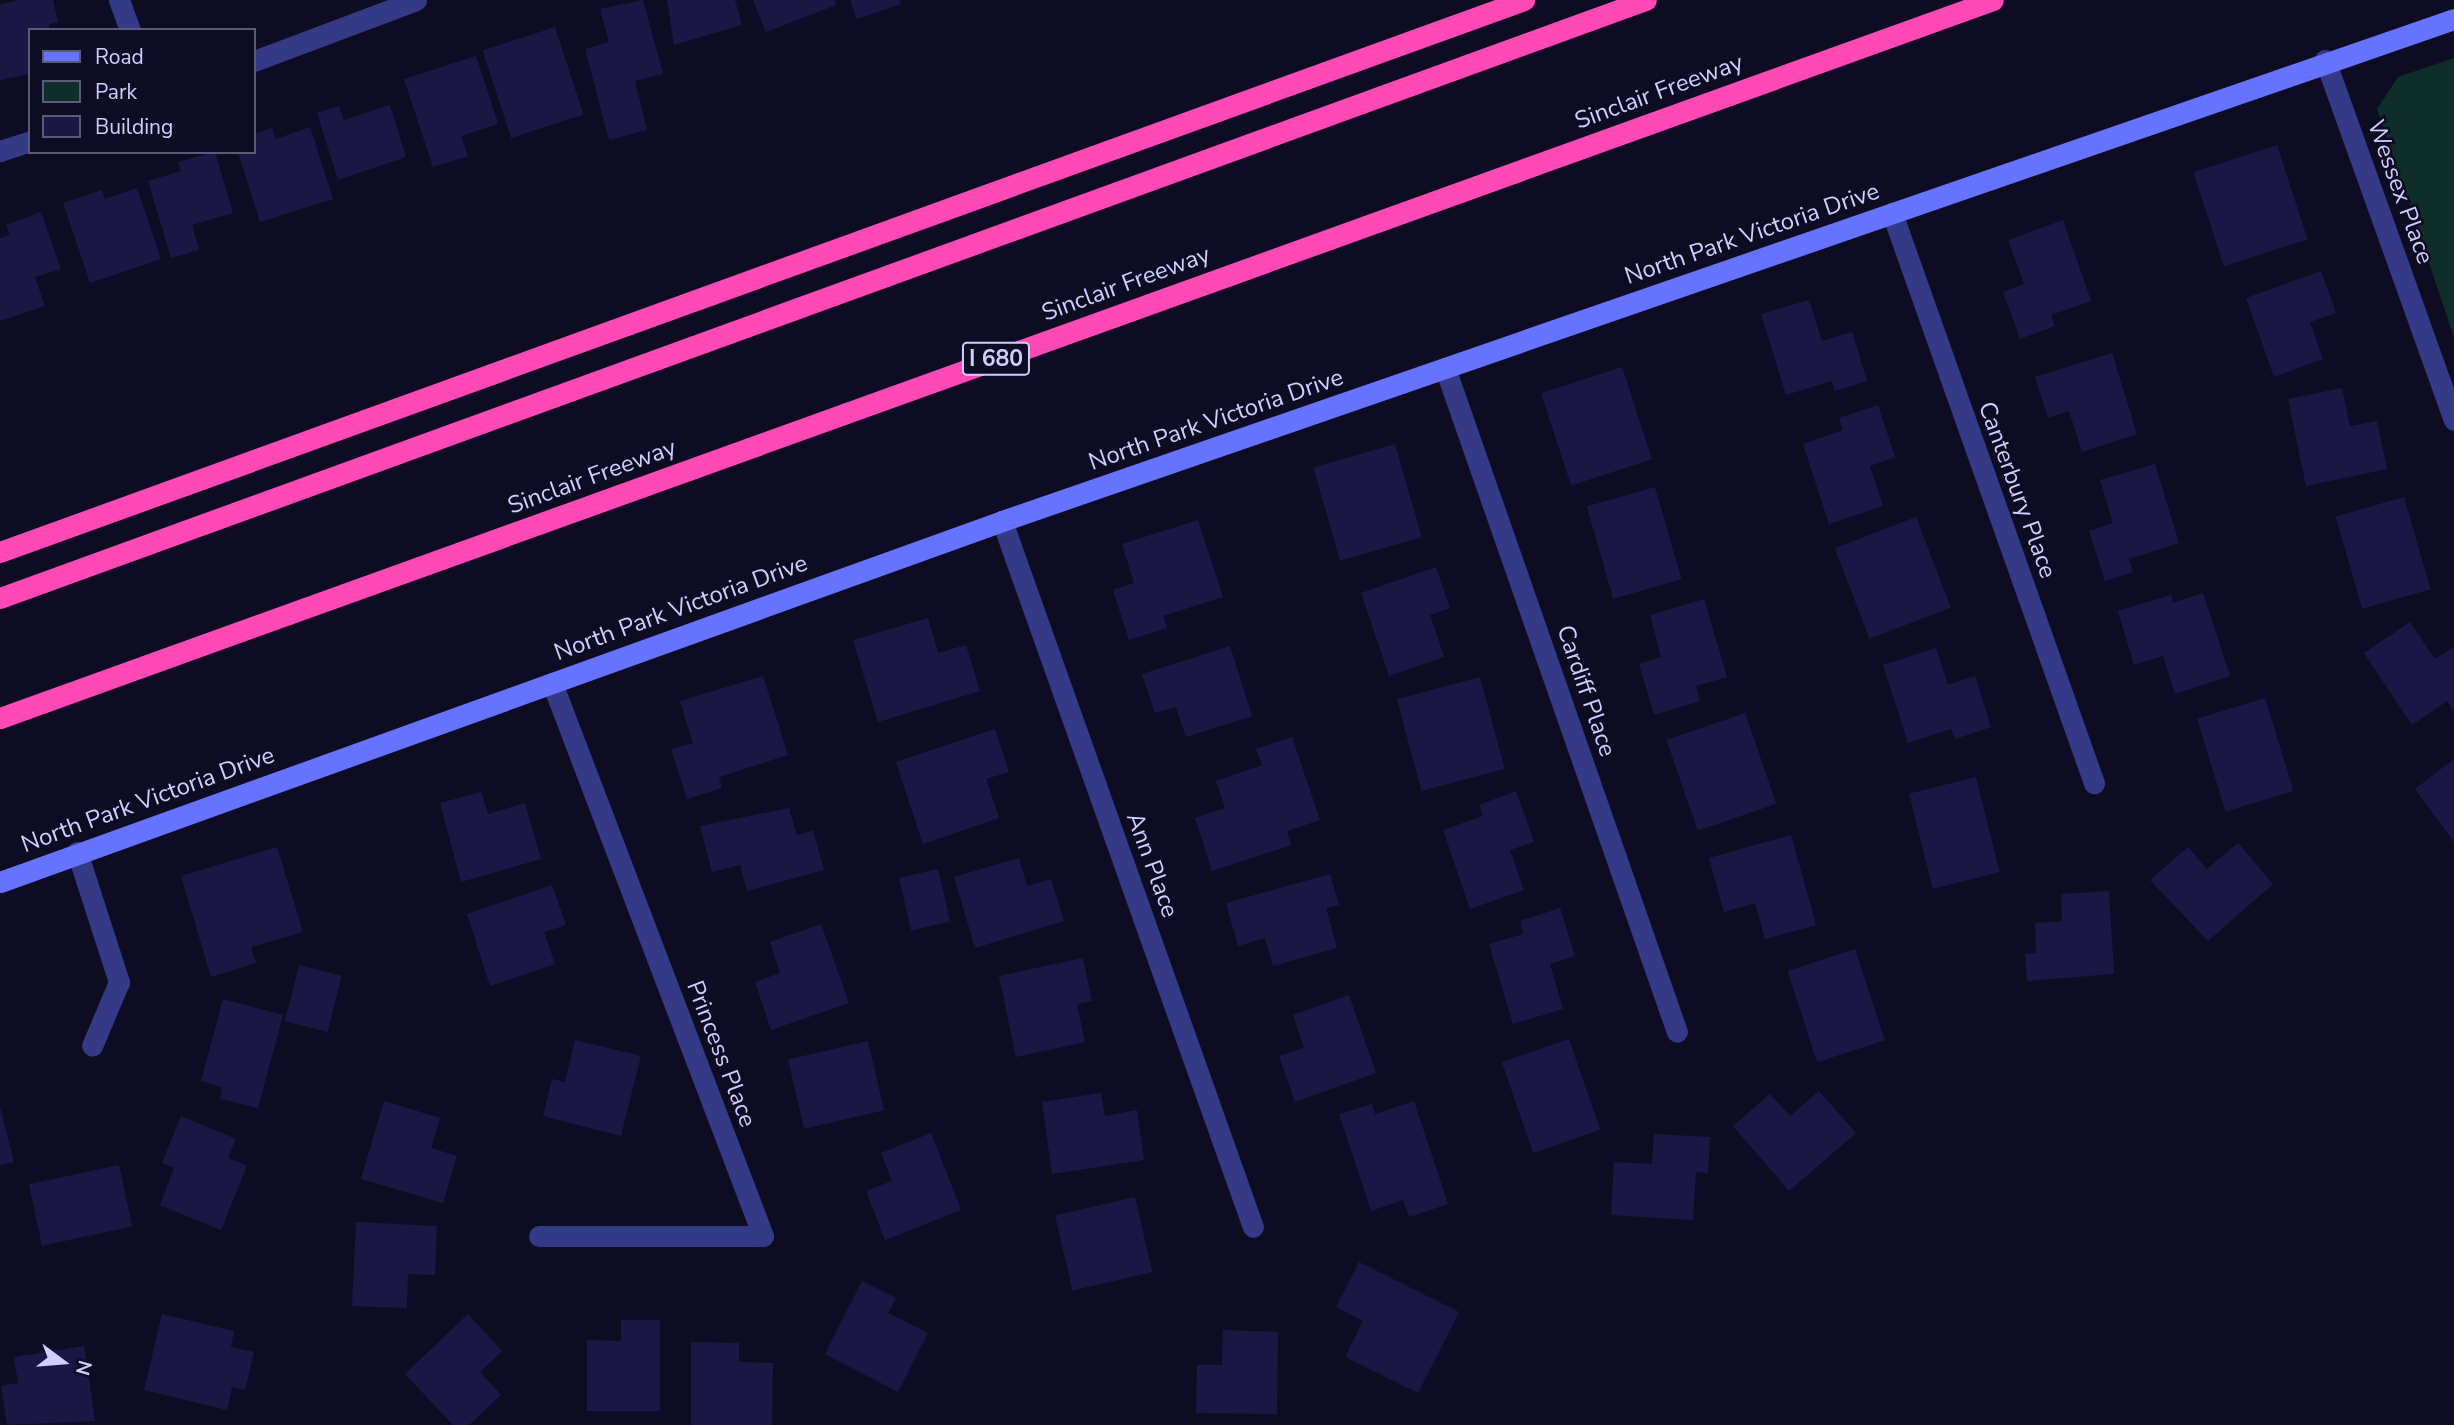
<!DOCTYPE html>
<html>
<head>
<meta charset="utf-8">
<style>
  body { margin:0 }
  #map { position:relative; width:2454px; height:1425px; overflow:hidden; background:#0e0c23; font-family:"Nunito Sans",sans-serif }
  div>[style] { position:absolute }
  .green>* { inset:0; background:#0f2e29 }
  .building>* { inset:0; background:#1b1745; transform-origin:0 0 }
  .street>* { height:21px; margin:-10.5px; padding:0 10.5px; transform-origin:10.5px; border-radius:10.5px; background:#343a85 }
  .secondary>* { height:21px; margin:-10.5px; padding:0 10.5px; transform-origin:10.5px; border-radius:10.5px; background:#6573ff }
  .highway>* { height:21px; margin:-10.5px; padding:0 10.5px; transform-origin:10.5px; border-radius:10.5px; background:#ff49b5 }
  span { translate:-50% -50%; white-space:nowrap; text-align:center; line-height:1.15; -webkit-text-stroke:5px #0e0c23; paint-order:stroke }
  .shield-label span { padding:2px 5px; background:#0e0c23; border:2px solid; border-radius:5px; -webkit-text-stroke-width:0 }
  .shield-label { font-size:23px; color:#cfceff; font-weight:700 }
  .street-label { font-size:24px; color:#cfceff }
  .legend { position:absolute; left:28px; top:28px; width:228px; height:126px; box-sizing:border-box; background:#0e0c23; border:2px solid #5b5a7b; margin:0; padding:9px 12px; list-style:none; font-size:21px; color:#cfceff }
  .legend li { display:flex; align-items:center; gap:14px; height:35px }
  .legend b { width:35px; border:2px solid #5b5a7b }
  .north { position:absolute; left:28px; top:1327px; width:70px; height:70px; -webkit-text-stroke:5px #0e0c23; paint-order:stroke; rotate:106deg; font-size:19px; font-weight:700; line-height:28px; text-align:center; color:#cfceff }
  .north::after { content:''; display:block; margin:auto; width:24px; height:32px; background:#cfceff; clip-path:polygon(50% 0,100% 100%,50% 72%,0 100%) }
</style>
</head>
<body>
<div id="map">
  <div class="green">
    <i style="clip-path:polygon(2454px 58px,2454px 337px,2377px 109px,2398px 77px)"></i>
  </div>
  <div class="building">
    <i style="clip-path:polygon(20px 0,53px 0,58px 22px,49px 24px,50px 30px,30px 30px,30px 74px,0 80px,0 4px)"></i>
    <i style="clip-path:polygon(643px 0,663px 74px,635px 81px,647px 130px,609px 140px,585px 49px,609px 42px,600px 9px)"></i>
    <i style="clip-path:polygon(667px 0,735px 0,742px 25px,674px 45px)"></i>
    <i style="clip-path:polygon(753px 0,835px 0,836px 5px,766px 32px)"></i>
    <i style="clip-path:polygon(850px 0,900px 0,901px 4px,857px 19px)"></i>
    <i style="left:555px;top:27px;width:92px;height:76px;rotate:72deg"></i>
    <i style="clip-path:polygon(476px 56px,498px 124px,461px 136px,468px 156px,433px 167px,404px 79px)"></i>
    <i style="clip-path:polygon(390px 105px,406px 157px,338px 180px,317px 113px,339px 106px,344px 120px)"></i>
    <i style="clip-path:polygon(310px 127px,333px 199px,260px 222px,238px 152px,254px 152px,254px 134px,272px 128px,276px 139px)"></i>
    <i style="left:2277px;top:145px;width:99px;height:88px;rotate:72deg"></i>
    <i style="clip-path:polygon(215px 152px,233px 213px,192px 225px,199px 250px,171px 258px,148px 181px,181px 171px,178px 162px)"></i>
    <i style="clip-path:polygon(137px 188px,161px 259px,90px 283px,63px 203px,102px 190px,105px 199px)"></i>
    <i style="clip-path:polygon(41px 212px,61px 269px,35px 277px,45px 306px,0 321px,0 238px,10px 235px,6px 225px)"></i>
    <i style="clip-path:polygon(2063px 220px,2091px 301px,2051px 315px,2055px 326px,2020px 339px,2003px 292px,2024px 284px,2008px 240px)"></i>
    <i style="clip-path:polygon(2321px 271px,2336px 313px,2310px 322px,2323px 359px,2274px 377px,2246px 298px)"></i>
    <i style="clip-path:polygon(1809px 300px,1822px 341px,1852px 332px,1867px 381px,1835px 391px,1832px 381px,1786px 395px,1761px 314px)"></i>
    <i style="clip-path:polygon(2112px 353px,2137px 434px,2082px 452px,2069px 411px,2048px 418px,2035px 377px)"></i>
    <i style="left:1622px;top:367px;width:97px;height:85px;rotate:72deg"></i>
    <i style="clip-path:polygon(2342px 388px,2350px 426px,2377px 421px,2387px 469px,2306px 486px,2288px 399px)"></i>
    <i style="clip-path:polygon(1878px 405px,1895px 457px,1870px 466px,1883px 506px,1829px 524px,1803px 444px,1843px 430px,1839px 418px)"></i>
    <i style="left:1395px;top:444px;width:97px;height:85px;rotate:74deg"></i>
    <i style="clip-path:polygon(2155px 464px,2179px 543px,2129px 559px,2133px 572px,2105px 581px,2089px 531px,2113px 523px,2100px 480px)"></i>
    <i style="left:1655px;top:487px;width:96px;height:71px;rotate:74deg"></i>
    <i style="left:2404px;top:497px;width:96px;height:71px;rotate:74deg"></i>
    <i style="left:1916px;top:517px;width:97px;height:87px;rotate:69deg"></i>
    <i style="clip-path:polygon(1198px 520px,1223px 597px,1163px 616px,1167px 628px,1129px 640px,1113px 590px,1134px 583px,1122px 544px)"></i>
    <i style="clip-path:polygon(1436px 567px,1450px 608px,1430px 615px,1444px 657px,1389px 676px,1361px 593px)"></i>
    <i style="clip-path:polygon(2203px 593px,2230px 676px,2175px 694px,2163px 656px,2134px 665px,2118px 611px,2171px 595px,2173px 603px)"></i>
    <i style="clip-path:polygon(1704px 599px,1727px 677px,1696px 686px,1700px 701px,1654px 715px,1639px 664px,1661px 657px,1650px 615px)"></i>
    <i style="clip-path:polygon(928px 618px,938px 653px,966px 645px,980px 691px,878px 722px,853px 640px)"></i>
    <i style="clip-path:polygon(2410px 622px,2435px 659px,2454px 647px,2454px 712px,2447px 701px,2412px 725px,2364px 653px)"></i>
    <i style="clip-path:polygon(1230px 646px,1252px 716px,1186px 737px,1176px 707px,1155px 713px,1142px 674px)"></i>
    <i style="clip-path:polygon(1936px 648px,1948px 685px,1975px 676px,1991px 727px,1955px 739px,1951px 729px,1908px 743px,1883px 665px)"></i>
    <i style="clip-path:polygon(763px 676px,788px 755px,719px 777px,722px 788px,687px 799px,671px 749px,693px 743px,680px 701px)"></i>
    <i style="left:1480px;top:677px;width:95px;height:86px;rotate:75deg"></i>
    <i style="left:2265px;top:698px;width:97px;height:71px;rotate:73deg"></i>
    <i style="left:1745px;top:713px;width:96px;height:83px;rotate:71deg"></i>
    <i style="clip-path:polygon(995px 729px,1009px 772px,986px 779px,999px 818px,923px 844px,896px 762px)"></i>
    <i style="clip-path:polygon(1292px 737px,1320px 820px,1287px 831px,1291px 845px,1212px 871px,1195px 818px,1225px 808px,1216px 781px,1262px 765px,1256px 749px)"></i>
    <i style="clip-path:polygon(2454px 759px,2454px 842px,2415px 789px)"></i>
    <i style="left:1976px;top:777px;width:98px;height:69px;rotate:76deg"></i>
    <i style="clip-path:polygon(1516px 791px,1534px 842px,1510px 850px,1524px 890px,1470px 909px,1443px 830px,1483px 816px,1479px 805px)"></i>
    <i style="clip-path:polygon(481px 792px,488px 814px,525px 803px,541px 859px,461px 882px,440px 803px)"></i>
    <i style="clip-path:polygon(789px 808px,797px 835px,813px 830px,824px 870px,747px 891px,740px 865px,712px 872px,700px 826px)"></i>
    <i style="clip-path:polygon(1791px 835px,1816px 925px,1765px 939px,1755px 903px,1724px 912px,1709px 858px)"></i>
    <i style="clip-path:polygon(2238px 843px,2273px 884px,2208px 941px,2150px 880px,2188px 847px,2207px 869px)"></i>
    <i style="clip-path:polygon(277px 847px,303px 932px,251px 947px,256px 963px,211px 977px,181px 876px)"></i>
    <i style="clip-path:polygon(1019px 858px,1027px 886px,1051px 879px,1064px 921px,975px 948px,954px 877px)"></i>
    <i style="left:938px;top:869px;width:54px;height:40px;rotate:77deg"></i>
    <i style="clip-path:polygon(1330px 874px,1339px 905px,1326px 908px,1337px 948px,1273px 966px,1265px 938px,1238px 946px,1226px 903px)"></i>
    <i style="clip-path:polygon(552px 885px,566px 925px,544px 932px,555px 964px,490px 986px,467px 914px)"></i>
    <i style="clip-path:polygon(2109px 891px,2114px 974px,2027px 981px,2025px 954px,2036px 953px,2035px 923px,2062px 921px,2061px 894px)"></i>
    <i style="clip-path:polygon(1560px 908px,1575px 956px,1550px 964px,1563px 1009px,1513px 1024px,1489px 944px,1523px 934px,1520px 921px)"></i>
    <i style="clip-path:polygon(821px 924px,849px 1003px,771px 1030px,755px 982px,780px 973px,770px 942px)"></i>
    <i style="left:1855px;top:949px;width:96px;height:71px;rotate:72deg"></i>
    <i style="clip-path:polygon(1083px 958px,1092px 1001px,1077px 1004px,1085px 1042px,1016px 1057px,999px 976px)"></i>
    <i style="left:299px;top:965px;width:44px;height:58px;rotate:14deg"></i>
    <i style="clip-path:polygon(1349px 995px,1376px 1073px,1295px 1102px,1279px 1056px,1304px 1048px,1293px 1015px)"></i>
    <i style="clip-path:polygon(223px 999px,283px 1015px,258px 1108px,220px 1099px,222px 1087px,201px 1081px)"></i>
    <i style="left:1569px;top:1039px;width:96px;height:71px;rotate:71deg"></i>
    <i style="clip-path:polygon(575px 1040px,641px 1056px,621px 1136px,543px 1116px,552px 1079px,565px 1082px)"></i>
    <i style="left:868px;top:1041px;width:71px;height:82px;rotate:77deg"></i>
    <i style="clip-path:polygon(1819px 1091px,1856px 1133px,1789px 1191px,1733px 1126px,1770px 1094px,1790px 1116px)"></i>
    <i style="clip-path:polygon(1101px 1093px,1105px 1116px,1137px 1110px,1144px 1160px,1052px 1174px,1042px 1102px)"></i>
    <i style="clip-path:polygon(384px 1101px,440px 1118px,431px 1148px,457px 1156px,443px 1203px,361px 1179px)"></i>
    <i style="clip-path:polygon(1414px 1101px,1448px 1204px,1409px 1217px,1403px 1200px,1371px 1211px,1339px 1114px,1372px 1104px,1375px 1114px)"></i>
    <i style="clip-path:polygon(0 1107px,14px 1162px,0 1165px)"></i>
    <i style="clip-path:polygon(181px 1116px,236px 1139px,228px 1158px,247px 1166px,221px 1230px,160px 1205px,174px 1168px,162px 1163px)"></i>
    <i style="clip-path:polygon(931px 1133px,961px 1210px,885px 1240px,866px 1191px,892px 1181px,881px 1153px)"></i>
    <i style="clip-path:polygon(1654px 1134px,1710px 1137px,1708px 1173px,1696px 1172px,1693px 1220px,1611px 1215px,1614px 1162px,1652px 1164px)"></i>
    <i style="left:119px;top:1165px;width:63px;height:92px;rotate:78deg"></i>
    <i style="left:1135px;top:1197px;width:77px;height:82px;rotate:77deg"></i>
    <i style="clip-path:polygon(356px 1222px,437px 1226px,435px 1275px,408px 1274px,407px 1308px,352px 1306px)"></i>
    <i style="clip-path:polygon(1359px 1262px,1459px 1312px,1418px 1393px,1345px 1357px,1363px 1321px,1336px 1307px)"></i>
    <i style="clip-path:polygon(862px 1281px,896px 1298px,888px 1313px,928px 1333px,898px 1392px,825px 1354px)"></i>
    <i style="clip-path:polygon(162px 1314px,234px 1331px,231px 1347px,254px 1352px,245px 1390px,232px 1387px,227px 1410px,144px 1390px)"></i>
    <i style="clip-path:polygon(468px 1314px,502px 1351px,480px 1372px,501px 1395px,469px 1425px,453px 1425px,405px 1374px)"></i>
    <i style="clip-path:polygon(621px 1320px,660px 1320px,660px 1411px,587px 1411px,587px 1340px,621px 1341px)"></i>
    <i style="clip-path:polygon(1223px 1330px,1278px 1332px,1277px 1414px,1196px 1413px,1197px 1365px,1222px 1365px)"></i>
    <i style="clip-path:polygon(691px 1342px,739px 1343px,739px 1362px,773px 1363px,772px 1425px,691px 1425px)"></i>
    <i style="clip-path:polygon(84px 1346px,95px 1421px,7px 1425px,1px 1386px,18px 1383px,14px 1357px)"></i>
  </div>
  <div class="street">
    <i style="left:119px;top:0;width:32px;rotate:70deg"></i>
    <i style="left:2325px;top:60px;width:382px;rotate:70.3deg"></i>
    <i style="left:254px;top:61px;width:173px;rotate:-20.6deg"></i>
    <i style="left:0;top:151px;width:32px;rotate:-18deg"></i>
    <i style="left:1892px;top:213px;width:605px;rotate:70.49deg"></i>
    <i style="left:1445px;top:368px;width:703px;rotate:70.74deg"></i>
    <i style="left:1002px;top:521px;width:749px;rotate:70.43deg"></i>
    <i style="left:77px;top:852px;width:137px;rotate:72.1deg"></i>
    <i style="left:119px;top:982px;width:69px;rotate:112.9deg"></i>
    <i style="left:539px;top:1236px;width:224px"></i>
    <i style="left:763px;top:1236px;width:592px;rotate:-110.88deg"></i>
  </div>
  <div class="secondary">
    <i style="left:0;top:882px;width:1065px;rotate:-19.81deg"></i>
    <i style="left:1002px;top:521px;width:1536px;rotate:-19.07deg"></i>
  </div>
  <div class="highway">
    <i style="left:0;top:552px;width:1621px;rotate:-19.91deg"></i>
    <i style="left:0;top:598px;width:1751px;rotate:-19.97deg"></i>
    <i style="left:0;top:718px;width:2118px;rotate:-19.81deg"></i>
  </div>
  <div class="shield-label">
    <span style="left:996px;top:359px">I 680</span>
  </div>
  <div class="street-label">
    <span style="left:1659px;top:92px;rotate:-20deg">Sinclair Freeway</span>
    <span style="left:2400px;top:192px;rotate:70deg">Wessex Place</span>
    <span style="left:1752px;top:234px;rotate:-19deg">North Park Victoria Drive</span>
    <span style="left:1126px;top:284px;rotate:-20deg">Sinclair Freeway</span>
    <span style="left:1216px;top:420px;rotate:-19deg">North Park Victoria Drive</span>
    <span style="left:592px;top:477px;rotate:-20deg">Sinclair Freeway</span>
    <span style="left:2017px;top:490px;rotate:70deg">Canterbury Place</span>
    <span style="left:681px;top:608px;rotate:-20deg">North Park Victoria Drive</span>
    <span style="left:1586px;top:691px;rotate:71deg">Cardiff Place</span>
    <span style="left:148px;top:800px;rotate:-20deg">North Park Victoria Drive</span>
    <span style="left:1152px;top:865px;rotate:70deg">Ann Place</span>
    <span style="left:721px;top:1054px;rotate:69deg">Princess Place</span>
  </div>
  <ul class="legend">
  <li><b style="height:9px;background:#6573ff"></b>Road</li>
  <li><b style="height:19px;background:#0f2e29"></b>Park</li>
  <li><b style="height:19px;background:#1b1745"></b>Building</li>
  </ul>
  <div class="north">N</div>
</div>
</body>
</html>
